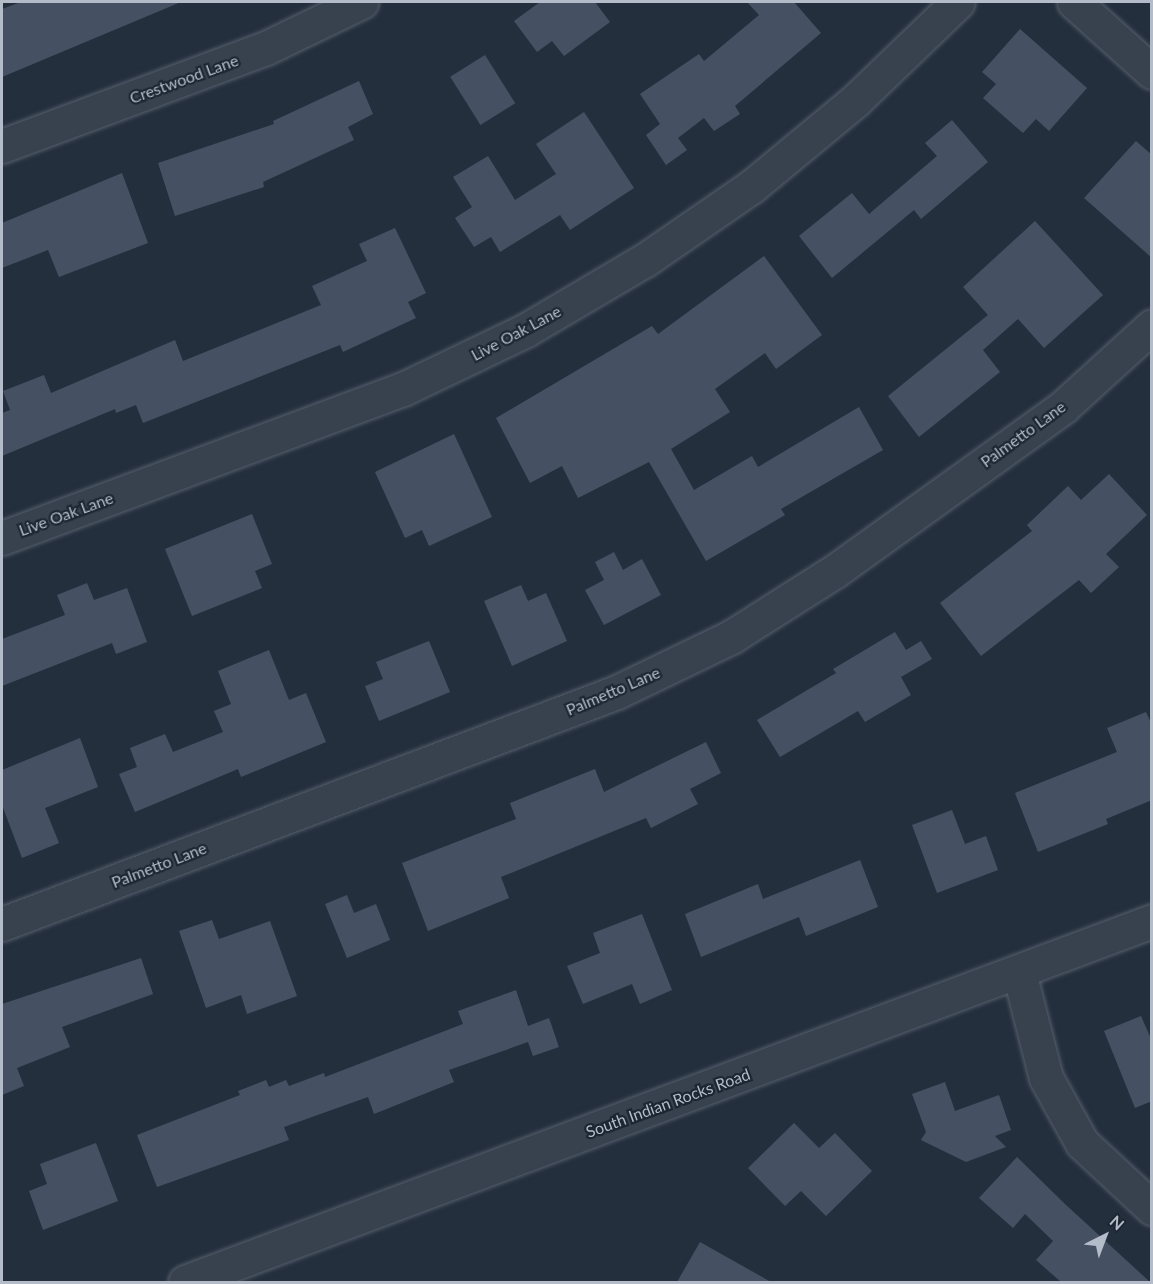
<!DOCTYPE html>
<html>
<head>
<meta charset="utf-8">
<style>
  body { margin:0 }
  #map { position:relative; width:1153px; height:1284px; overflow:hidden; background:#242f3e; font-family:Lato,sans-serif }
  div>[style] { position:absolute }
  .building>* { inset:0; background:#455162; transform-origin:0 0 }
  .roads { filter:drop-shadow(0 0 2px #565f6c) drop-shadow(0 0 2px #565f6c) }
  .minor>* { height:33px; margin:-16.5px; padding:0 16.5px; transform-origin:16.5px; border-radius:16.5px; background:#38414e }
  span { translate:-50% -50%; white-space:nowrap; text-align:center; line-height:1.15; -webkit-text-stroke:4.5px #1d2633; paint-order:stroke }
  .street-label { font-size:16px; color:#b4bcc9 }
  .frame { position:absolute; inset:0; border:3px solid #b4bcc9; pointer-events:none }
  .north { position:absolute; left:1075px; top:1206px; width:60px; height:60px; -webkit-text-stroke:4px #1d2633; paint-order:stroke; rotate:42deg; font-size:16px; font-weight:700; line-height:24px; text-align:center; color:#b4bcc9 }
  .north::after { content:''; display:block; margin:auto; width:21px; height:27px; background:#b4bcc9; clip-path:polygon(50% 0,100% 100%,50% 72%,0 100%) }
</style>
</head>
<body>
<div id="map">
  <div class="building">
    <i style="clip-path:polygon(21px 2px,181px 2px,2px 77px,2px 9px)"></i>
    <i style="clip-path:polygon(540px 2px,595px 2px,610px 22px,564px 56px,552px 41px,537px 52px,514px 21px)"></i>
    <i style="clip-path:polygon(747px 2px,794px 2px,821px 33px,735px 106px,740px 114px,714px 131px,704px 118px,678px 138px,687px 150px,666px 165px,646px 135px,660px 124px,640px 94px,699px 54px,704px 61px,759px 15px)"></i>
    <i style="clip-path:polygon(1020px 29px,1087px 88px,1049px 131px,1036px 119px,1023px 133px,983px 98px,996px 84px,982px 72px)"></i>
    <i style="left:485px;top:55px;width:57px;height:41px;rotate:58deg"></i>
    <i style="clip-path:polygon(359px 81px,373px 114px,348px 127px,354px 140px,263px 182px,264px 187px,175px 216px,158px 163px,274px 124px,273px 121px)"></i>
    <i style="clip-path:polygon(584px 112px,634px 188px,570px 230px,560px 215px,500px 252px,491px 237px,474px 247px,455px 218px,472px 207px,453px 177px,488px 156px,515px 200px,556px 174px,536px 144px)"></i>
    <i style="clip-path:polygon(952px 120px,988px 162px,921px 219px,914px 210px,832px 278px,799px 236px,852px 193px,869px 214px,937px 156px,925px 143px)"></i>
    <i style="clip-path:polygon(1136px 141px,1152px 155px,1152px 258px,1084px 198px)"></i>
    <i style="clip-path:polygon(122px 173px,148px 243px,59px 277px,48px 250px,2px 268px,2px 223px)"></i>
    <i style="clip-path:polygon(1035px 221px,1103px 295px,1044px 348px,1018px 319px,983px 350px,1000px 372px,919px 437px,888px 396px,988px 315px,963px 287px)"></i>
    <i style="clip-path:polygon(395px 228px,426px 293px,408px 302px,416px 318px,343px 352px,340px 345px,143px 423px,136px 405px,116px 413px,115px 409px,2px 456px,2px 413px,10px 410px,3px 391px,44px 375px,51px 393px,175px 340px,183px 361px,321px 305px,312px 286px,367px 261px,359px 244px)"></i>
    <i style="clip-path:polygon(764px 256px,822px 335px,776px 369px,765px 353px,715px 389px,730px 412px,671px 449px,694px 490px,752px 456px,758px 467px,859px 407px,883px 450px,781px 509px,785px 515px,706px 561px,649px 462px,578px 498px,562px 466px,530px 483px,496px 418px,652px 326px,658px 334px)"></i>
    <i style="clip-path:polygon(454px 434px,492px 517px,429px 546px,422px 530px,405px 538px,375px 472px)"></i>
    <i style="clip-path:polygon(1109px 474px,1147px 515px,1106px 554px,1119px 567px,1091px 593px,1079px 580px,981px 656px,940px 603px,1032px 531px,1027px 525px,1068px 486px,1081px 500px)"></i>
    <i style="clip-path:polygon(252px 514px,272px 564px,255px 571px,262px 588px,192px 616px,165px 549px)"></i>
    <i style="clip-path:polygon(614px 552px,623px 570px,642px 559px,661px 595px,604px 625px,585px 590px,604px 580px,595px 562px)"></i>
    <i style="clip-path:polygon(87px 583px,94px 600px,127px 588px,147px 642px,116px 654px,112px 643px,2px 686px,2px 639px,65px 615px,57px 595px)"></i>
    <i style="clip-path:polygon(521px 585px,528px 601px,546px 593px,567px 641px,512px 666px,484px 601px)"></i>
    <i style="clip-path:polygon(895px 632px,906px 650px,921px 641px,932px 659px,901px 677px,911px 695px,865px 722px,858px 711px,780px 757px,757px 720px,836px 673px,833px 669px)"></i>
    <i style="clip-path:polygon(429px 641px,450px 692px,379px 721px,365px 686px,383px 679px,376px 662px)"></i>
    <i style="clip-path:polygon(269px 650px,289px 700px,306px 693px,326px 742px,241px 777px,238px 769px,135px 812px,119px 774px,137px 767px,130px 748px,165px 734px,173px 752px,223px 732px,214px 711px,231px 704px,218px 671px)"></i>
    <i style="clip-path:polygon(1146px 712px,1152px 725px,1152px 800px,1106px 819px,1108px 824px,1038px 852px,1015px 793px,1117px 752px,1107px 728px)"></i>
    <i style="clip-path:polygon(80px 738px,98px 787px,45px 808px,59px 843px,22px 858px,2px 805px,2px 770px)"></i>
    <i style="clip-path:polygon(706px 742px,721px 773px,690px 789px,698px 804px,651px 828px,646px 818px,501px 877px,509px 898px,428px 931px,402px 863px,516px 819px,510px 803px,595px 769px,604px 792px)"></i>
    <i style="clip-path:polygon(952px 810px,965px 844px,986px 836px,998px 870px,937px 893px,912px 825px)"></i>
    <i style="clip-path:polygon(860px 860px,878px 907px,806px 936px,799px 917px,701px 957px,685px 914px,758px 884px,763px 899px)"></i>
    <i style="clip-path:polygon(347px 895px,354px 913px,376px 904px,390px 940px,347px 958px,325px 904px)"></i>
    <i style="clip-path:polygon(642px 914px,672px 990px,640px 1004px,632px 984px,583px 1004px,567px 966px,600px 953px,593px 933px)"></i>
    <i style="clip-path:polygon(212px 920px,219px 939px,270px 921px,297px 996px,247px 1014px,241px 995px,206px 1008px,179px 931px)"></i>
    <i style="clip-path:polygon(141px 958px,153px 994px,62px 1027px,70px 1047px,17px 1068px,24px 1086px,2px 1095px,2px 1004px)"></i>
    <i style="clip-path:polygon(516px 990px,528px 1026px,549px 1018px,559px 1047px,533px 1056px,528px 1042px,449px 1070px,454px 1082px,374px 1114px,368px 1097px,284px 1127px,289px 1140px,157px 1187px,137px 1135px,240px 1095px,238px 1091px,266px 1080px,269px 1087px,286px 1080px,289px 1086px,324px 1073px,325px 1077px,463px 1024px,458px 1011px)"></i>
    <i style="clip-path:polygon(1141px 1016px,1152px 1041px,1152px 1101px,1135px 1108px,1104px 1031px)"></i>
    <i style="clip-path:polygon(945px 1082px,955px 1111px,999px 1095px,1011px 1130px,995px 1136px,1006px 1147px,966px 1162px,921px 1140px,926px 1132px,912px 1094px)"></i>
    <i style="clip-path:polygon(794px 1123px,819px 1148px,835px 1133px,872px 1171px,826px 1216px,801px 1191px,785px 1206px,748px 1168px)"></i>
    <i style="clip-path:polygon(96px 1143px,118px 1201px,43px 1230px,29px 1191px,47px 1184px,40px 1164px)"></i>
    <i style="clip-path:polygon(1017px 1157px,1065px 1204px,1150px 1282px,1061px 1282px,1036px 1260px,1053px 1241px,1025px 1214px,1013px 1228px,979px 1198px)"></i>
    <i style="clip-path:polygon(700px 1242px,771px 1282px,677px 1282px)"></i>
  </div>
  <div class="roads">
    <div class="minor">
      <i style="left:1074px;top:2px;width:105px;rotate:41.9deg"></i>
      <i style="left:2px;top:146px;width:282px;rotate:-20.4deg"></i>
      <i style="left:266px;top:48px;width:106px;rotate:-25.8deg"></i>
      <i style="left:2px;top:538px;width:428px;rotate:-20.4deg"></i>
      <i style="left:403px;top:389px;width:136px;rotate:-25.6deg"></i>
      <i style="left:526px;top:330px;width:138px;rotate:-30.5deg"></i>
      <i style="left:645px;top:260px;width:129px;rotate:-34.6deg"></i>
      <i style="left:751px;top:187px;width:136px;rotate:-39.6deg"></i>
      <i style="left:856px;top:100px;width:141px;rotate:-43.9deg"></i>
      <i style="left:2px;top:924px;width:657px;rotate:-20.67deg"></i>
      <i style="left:617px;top:692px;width:127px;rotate:-25.8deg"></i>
      <i style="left:731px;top:637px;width:123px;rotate:-32.4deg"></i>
      <i style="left:835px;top:571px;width:281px;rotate:-35.7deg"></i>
      <i style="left:1063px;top:407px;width:120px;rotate:-42.3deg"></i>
      <i style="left:1019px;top:972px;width:109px;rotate:75.7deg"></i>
      <i style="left:1046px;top:1078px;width:74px;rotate:61deg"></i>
      <i style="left:1082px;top:1143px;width:96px;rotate:42.9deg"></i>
      <i style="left:185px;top:1282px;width:1032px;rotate:-20.47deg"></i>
    </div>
  </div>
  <div class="street-label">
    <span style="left:184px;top:79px;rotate:-20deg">Crestwood Lane</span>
    <span style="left:516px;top:333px;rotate:-28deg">Live Oak Lane</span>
    <span style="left:1023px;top:434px;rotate:-36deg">Palmetto Lane</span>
    <span style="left:66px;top:514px;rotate:-20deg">Live Oak Lane</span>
    <span style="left:613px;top:691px;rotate:-23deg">Palmetto Lane</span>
    <span style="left:159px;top:865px;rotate:-21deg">Palmetto Lane</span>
    <span style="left:668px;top:1103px;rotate:-20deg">South Indian Rocks Road</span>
  </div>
  <div class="frame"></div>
  <div class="north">N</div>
</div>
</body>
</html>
